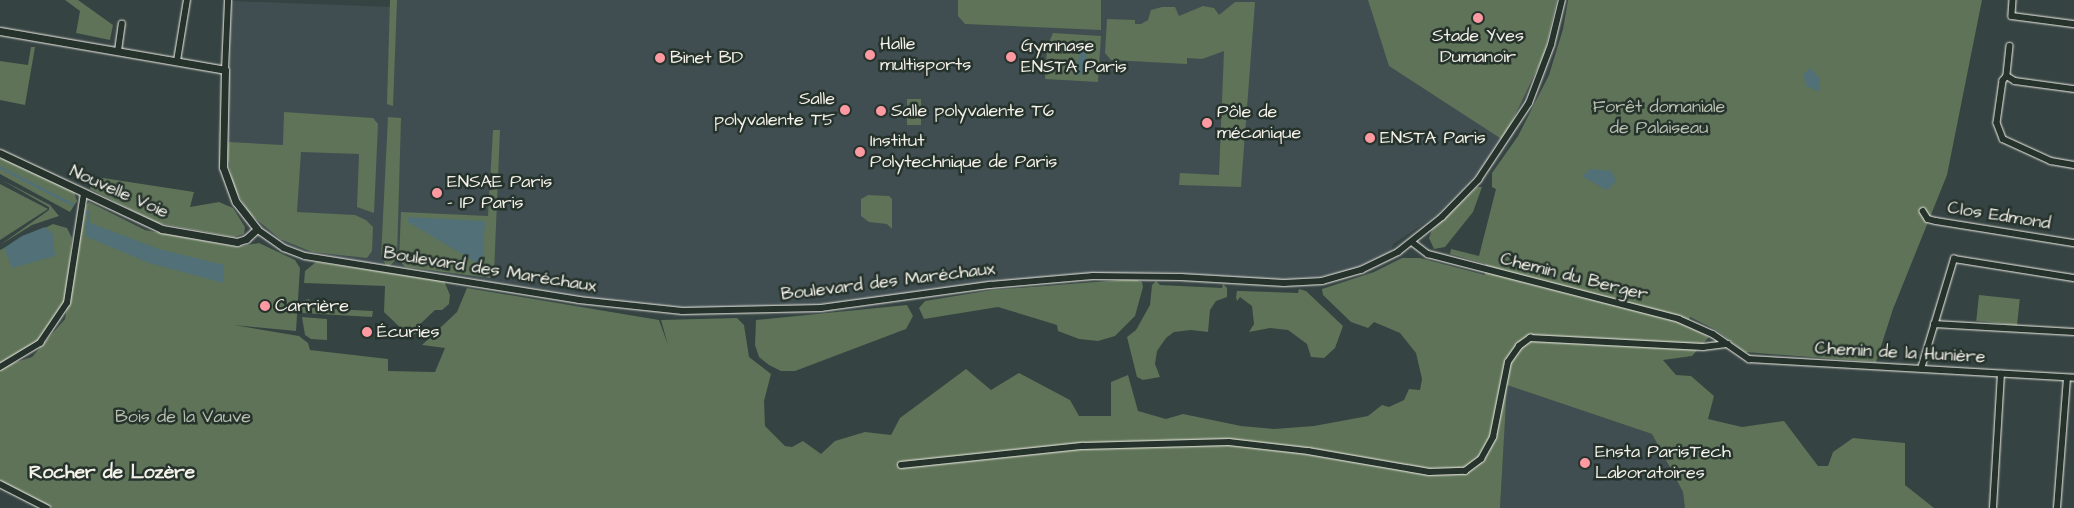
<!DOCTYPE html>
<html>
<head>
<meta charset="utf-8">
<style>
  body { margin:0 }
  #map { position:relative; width:2074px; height:508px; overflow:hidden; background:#354342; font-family:"Architects Daughter",sans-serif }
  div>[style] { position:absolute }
  .built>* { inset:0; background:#404e51 }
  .green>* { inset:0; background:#5e7357; transform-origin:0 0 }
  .water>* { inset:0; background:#517077 }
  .stream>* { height:2.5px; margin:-1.25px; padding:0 1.25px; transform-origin:1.25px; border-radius:1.25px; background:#517077 }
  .roads { filter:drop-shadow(0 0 1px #f4f1e8) drop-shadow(0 0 1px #f4f1e8) }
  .minor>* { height:5.5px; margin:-2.75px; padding:0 2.75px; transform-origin:2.75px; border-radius:2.75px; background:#26332d }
  .tertiary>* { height:7px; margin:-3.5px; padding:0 3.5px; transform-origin:3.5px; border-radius:3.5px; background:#26332d }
  .dots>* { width:14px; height:14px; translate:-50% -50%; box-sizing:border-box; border:2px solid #26332d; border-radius:50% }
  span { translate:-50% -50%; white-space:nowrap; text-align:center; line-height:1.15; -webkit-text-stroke:5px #26332d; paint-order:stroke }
  .poi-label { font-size:18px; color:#f4f1e8 }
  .left { translate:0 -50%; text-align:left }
  .right { translate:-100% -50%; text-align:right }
  .park-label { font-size:18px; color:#b8bfae }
  .street-label { font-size:18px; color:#f4f1e8 }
  .neighbourhood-label { font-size:19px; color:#f4f1e8; font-weight:700 }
</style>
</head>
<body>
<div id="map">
  <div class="built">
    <i style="clip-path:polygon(392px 0,1550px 0,1527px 94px,1504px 138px,1486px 164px,1437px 215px,1393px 244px,1391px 252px,1350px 270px,1318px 277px,1278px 280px,1173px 272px,1067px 274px,838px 303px,691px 308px,587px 298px,306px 252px,279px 241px,260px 226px,234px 190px,226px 164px,232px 1px,391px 7px)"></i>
    <i style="clip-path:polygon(1507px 385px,1652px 434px,1683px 492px,1685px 508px,1500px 508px)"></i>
  </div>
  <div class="green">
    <i style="clip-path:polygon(65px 0,78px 0,113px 25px,110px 40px,76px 33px,80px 11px)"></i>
    <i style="clip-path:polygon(390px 0,397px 0,393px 106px,387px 104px)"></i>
    <i style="clip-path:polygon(958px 0,1101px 0,1101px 30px,965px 24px,958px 16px)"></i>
    <i style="clip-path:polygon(1368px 0,1557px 0,1544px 55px,1503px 140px,1389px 66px)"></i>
    <i style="clip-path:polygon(1568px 0,1982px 0,1947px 175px,1893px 309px,1876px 362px,1745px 352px,1716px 330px,1690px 317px,1686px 325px,1709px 337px,1692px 356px,1663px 360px,1676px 375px,1691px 376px,1714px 396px,1708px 419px,1742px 427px,1784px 421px,1818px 466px,1828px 466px,1833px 452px,1853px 438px,1905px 443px,1905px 485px,1934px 508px,1685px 508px,1683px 492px,1652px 434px,1507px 385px,1500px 508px,53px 508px,0 482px,0 367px,32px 357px,65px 319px,86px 205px,89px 202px,145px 230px,237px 247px,259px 243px,295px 260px,300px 268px,296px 331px,234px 325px,299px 336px,308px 343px,310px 350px,388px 359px,388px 371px,435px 372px,445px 348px,422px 345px,457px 312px,467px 288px,659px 320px,668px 345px,661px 320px,737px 318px,744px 325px,749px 357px,771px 374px,764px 401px,765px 426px,785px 446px,792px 447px,803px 441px,821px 454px,835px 441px,865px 432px,891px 435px,900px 418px,966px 369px,991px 390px,1019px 373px,1070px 400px,1079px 416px,1111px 416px,1111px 382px,1128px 375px,1138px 411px,1166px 419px,1183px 414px,1241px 426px,1274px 429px,1314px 426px,1368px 416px,1382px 405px,1389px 407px,1404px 400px,1409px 389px,1420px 390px,1422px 379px,1416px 353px,1400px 333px,1374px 322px,1368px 328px,1351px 322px,1323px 295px,1322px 289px,1374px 272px,1402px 258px,1420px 258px,1485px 275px,1486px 264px,1450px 254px,1451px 249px,1479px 256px,1496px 189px,1492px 187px,1492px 173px,1518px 136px,1549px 75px,1563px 29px)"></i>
    <i style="clip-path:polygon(1235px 2px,1255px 2px,1241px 187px,1179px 185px,1180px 173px,1219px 175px,1224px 51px,1202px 59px,1187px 58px,1187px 64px,1111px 60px,1105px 53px,1107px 19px,1135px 20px,1135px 24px,1141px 24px,1148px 20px,1151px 10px,1162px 7px,1175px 7px,1179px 16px,1203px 6px,1214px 8px,1219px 15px)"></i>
    <i style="clip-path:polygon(1053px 33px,1101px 36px,1098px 82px,1045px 79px,1047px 47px)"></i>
    <i style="clip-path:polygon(31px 47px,35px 47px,25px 105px,0 100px,0 61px,28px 65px)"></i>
    <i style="left:907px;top:99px;width:14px;height:26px"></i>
    <i style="clip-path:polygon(284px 112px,373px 118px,378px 124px,374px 213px,357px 207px,359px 154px,301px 152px,297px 212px,355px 215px,366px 220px,373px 227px,372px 251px,367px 258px,312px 252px,280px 239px,249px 213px,234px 188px,226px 151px,229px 142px,283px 145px)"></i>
    <i style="clip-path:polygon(388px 117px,401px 118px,397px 258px,388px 268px,381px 257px)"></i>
    <i style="clip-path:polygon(493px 130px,500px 130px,494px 274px,490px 278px,405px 267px,399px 260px,401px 212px,488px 216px)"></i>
    <i style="clip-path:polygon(0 156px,74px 192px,77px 201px,70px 212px,0 174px)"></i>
    <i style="clip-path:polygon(90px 176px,194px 192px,190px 207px,219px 202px,233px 208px,245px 227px,244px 234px,234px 237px,157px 223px,90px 189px)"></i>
    <i style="clip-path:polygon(0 179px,50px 205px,59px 216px,32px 225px,0 245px,49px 210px,49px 207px)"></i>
    <i style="clip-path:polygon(0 184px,48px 209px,0 240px)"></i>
    <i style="clip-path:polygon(1477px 187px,1482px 187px,1473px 212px,1445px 247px,1434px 249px,1429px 238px,1432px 230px)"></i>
    <i style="clip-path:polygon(868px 195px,889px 196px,892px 199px,892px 229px,887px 224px,869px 222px,861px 216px,861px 199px)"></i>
    <i style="clip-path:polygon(53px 224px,67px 228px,72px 238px,66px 297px,57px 317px,38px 341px,0 364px,0 250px)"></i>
    <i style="clip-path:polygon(316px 262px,444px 281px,450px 295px,449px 304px,442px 310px,435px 310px,417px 327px,420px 332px,409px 336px,384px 312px,385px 286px,304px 283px,305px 271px)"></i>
    <i style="clip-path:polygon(1134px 279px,1142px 282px,1143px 287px,1135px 316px,1115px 336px,1098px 341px,1079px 339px,1058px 331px,1057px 325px,998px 307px,924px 319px,919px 308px,925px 301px,992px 290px)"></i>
    <i style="clip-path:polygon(1156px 281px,1160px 285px,1222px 288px,1223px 284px,1227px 288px,1227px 297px,1216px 301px,1210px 310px,1208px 332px,1191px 330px,1174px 332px,1166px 338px,1157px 351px,1155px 364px,1160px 377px,1143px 380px,1137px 377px,1127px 337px,1136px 330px,1150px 305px,1152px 285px)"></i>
    <i style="clip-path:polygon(1299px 289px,1306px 291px,1343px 326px,1335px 348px,1324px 358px,1311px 357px,1307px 344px,1288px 330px,1270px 328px,1249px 332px,1254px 324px,1252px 306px,1240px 297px,1237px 301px,1236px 297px,1237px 291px,1240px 291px,1298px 293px)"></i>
    <i style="left:1979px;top:295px;width:41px;height:26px;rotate:6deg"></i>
    <i style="clip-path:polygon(309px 299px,312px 308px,373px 311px,372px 317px,302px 313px,302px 301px)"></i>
    <i style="clip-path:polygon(907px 305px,913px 316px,906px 329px,795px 371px,781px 371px,769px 365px,759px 357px,755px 345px,756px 320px)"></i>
    <i style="clip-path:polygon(302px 317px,327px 319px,327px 340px,311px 339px,305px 335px)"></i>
  </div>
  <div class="water">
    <i style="clip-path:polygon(1081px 50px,1086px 51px,1087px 67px,1079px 76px,1074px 71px)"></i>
    <i style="clip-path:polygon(1811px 68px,1820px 80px,1820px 92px,1806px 86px,1803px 74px)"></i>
    <i style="clip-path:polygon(1591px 169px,1611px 171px,1616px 180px,1611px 187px,1606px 190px,1582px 176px)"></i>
    <i style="clip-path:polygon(408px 217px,485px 221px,482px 266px,408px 222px)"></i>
    <i style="clip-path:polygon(85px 221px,159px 249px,224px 265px,223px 283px,149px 263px,85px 236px)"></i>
    <i style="clip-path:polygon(45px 227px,53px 234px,55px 256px,12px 268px,4px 248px,22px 236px)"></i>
  </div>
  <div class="stream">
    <i style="left:0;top:167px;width:81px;rotate:27.2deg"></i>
    <i style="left:84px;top:210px;width:4px;rotate:27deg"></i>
    <i style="left:88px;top:212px;width:11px;rotate:85deg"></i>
  </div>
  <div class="roads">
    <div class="minor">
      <i style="left:2013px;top:0;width:16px;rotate:94deg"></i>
      <i style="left:2012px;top:16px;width:63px;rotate:7.4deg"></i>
      <i style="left:2010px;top:46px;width:30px;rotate:96deg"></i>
      <i style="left:2007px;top:76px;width:9px;rotate:32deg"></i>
      <i style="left:2015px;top:81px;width:60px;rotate:7.7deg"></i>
      <i style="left:118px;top:51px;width:27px;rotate:-82deg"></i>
      <i style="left:177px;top:61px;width:62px;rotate:-80.7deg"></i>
      <i style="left:225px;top:70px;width:70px;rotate:-87.5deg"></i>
      <i style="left:2007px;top:76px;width:6px;rotate:129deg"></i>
      <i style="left:2003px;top:81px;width:42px;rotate:98.1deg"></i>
      <i style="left:1997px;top:123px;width:17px;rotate:69deg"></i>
      <i style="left:2003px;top:139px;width:53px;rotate:24.6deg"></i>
      <i style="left:2051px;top:161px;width:23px;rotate:10deg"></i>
      <i style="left:1923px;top:211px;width:9px;rotate:58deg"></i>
      <i style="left:1928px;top:219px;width:8px;rotate:14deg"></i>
      <i style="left:1936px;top:221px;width:140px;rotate:9.1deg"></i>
      <i style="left:257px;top:229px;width:33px;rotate:35deg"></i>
      <i style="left:284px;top:248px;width:22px;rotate:21deg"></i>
      <i style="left:305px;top:256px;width:278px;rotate:9.1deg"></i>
      <i style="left:579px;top:300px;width:104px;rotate:6.1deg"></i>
      <i style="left:682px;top:311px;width:139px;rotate:-1.2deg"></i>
      <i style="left:821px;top:308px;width:171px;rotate:-7.8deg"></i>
      <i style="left:990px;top:285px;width:103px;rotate:-5deg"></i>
      <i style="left:1093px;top:276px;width:88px;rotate:0.7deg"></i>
      <i style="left:1181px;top:277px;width:103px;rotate:3.3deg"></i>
      <i style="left:1284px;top:283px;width:38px;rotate:-3deg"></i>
      <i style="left:1322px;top:281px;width:41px;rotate:-15.8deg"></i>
      <i style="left:1361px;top:270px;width:41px;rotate:-25.9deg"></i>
      <i style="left:1398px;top:252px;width:56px;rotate:-38.5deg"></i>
      <i style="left:1442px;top:217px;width:52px;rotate:-45.8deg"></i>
      <i style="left:1478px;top:180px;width:92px;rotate:-56.5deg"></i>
      <i style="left:1529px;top:103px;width:62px;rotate:-69.2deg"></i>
      <i style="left:1551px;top:45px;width:46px;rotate:-76.3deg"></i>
      <i style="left:1412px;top:242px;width:20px;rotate:37deg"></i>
      <i style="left:1428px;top:254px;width:259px;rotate:14.5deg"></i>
      <i style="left:1679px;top:319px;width:37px;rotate:24deg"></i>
      <i style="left:1713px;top:334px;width:44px;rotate:34.8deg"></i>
      <i style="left:1749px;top:359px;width:326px;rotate:3.3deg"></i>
      <i style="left:1934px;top:324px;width:140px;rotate:3.3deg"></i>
      <i style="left:0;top:367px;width:47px;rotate:-31deg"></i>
      <i style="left:40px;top:343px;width:48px;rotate:-56deg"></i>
      <i style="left:67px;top:303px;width:111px;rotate:-81.2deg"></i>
      <i style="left:1921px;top:369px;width:115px;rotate:-73.3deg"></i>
      <i style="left:1954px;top:259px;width:121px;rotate:9deg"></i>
      <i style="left:901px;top:465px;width:183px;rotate:-6deg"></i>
      <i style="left:1083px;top:446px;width:146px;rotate:-1.6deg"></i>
      <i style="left:1229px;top:442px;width:80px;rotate:6.5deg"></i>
      <i style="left:1308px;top:451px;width:123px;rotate:9.8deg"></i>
      <i style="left:1429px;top:472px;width:36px;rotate:-2deg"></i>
      <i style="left:1465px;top:471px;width:20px;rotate:-37deg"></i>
      <i style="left:1481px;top:459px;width:25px;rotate:-61deg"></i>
      <i style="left:1493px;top:437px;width:76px;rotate:-78.7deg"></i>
      <i style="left:1508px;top:362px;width:19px;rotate:-55deg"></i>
      <i style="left:1519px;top:346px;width:14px;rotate:-36deg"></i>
      <i style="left:1530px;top:338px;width:173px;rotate:3deg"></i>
      <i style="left:1703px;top:347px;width:25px;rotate:-7deg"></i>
      <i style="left:0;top:484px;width:53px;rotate:27.1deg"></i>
      <i style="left:1993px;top:508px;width:134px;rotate:-86.6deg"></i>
      <i style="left:2057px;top:508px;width:130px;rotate:-85.6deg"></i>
    </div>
    <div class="tertiary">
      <i style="left:0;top:31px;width:228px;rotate:9.8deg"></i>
      <i style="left:225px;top:70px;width:97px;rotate:91.2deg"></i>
      <i style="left:223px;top:167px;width:37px;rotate:70deg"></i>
      <i style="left:236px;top:202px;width:34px;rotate:52deg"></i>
      <i style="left:257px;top:229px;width:15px;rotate:138deg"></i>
      <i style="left:246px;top:239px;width:9px;rotate:162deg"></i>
      <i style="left:237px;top:242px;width:76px;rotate:-170.2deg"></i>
      <i style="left:162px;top:229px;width:179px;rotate:-154.9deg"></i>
    </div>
  </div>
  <div class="dots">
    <i style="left:1478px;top:18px;background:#ff9aa2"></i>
    <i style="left:870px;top:55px;background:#ff9aa2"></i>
    <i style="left:1011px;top:57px;background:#ff9aa2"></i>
    <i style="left:660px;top:58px;background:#ff9aa2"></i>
    <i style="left:845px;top:110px;background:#ff9aa2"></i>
    <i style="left:881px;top:111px;background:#ff9aa2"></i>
    <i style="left:1207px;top:123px;background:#ff9aa2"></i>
    <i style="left:1370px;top:138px;background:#ff9aa2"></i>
    <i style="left:860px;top:152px;background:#ff9aa2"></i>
    <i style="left:437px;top:193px;background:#ff9aa2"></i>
    <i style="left:265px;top:306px;background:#ff9aa2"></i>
    <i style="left:367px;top:332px;background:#ff9aa2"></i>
    <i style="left:1585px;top:463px;background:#ff9aa2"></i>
  </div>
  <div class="poi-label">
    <span style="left:1478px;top:47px">Stade Yves<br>Dumanoir</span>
    <span class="left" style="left:880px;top:55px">Halle<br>multisports</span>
    <span class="left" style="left:1021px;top:57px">Gymnase<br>ENSTA Paris</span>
    <span class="left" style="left:670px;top:58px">Binet BD</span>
    <span class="right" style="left:835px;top:110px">Salle<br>polyvalente T5</span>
    <span class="left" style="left:891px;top:111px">Salle polyvalente T6</span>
    <span class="left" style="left:1217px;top:123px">Pôle de<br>mécanique</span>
    <span class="left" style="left:1380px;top:138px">ENSTA Paris</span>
    <span class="left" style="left:870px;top:152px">Institut<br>Polytechnique de Paris</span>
    <span class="left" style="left:447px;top:193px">ENSAE Paris<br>- IP Paris</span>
    <span class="left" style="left:275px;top:306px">Carrière</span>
    <span class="left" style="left:377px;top:332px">Écuries</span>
    <span class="left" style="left:1595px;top:463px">Ensta ParisTech<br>Laboratoires</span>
  </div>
  <div class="park-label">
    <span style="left:1659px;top:118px">Forêt domaniale<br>de Palaiseau</span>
    <span style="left:183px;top:417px">Bois de la Vauve</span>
  </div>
  <div class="street-label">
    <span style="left:119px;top:192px;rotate:24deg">Nouvelle Voie</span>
    <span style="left:1999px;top:216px;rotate:9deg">Clos Edmond</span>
    <span style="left:490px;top:270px;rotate:9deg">Boulevard des Maréchaux</span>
    <span style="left:1574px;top:277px;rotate:14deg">Chemin du Berger</span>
    <span style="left:888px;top:282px;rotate:-7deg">Boulevard des Maréchaux</span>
    <span style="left:1900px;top:353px;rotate:3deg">Chemin de la Hunière</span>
  </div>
  <div class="neighbourhood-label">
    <span style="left:112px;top:473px">Rocher de Lozère</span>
  </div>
</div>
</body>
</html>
